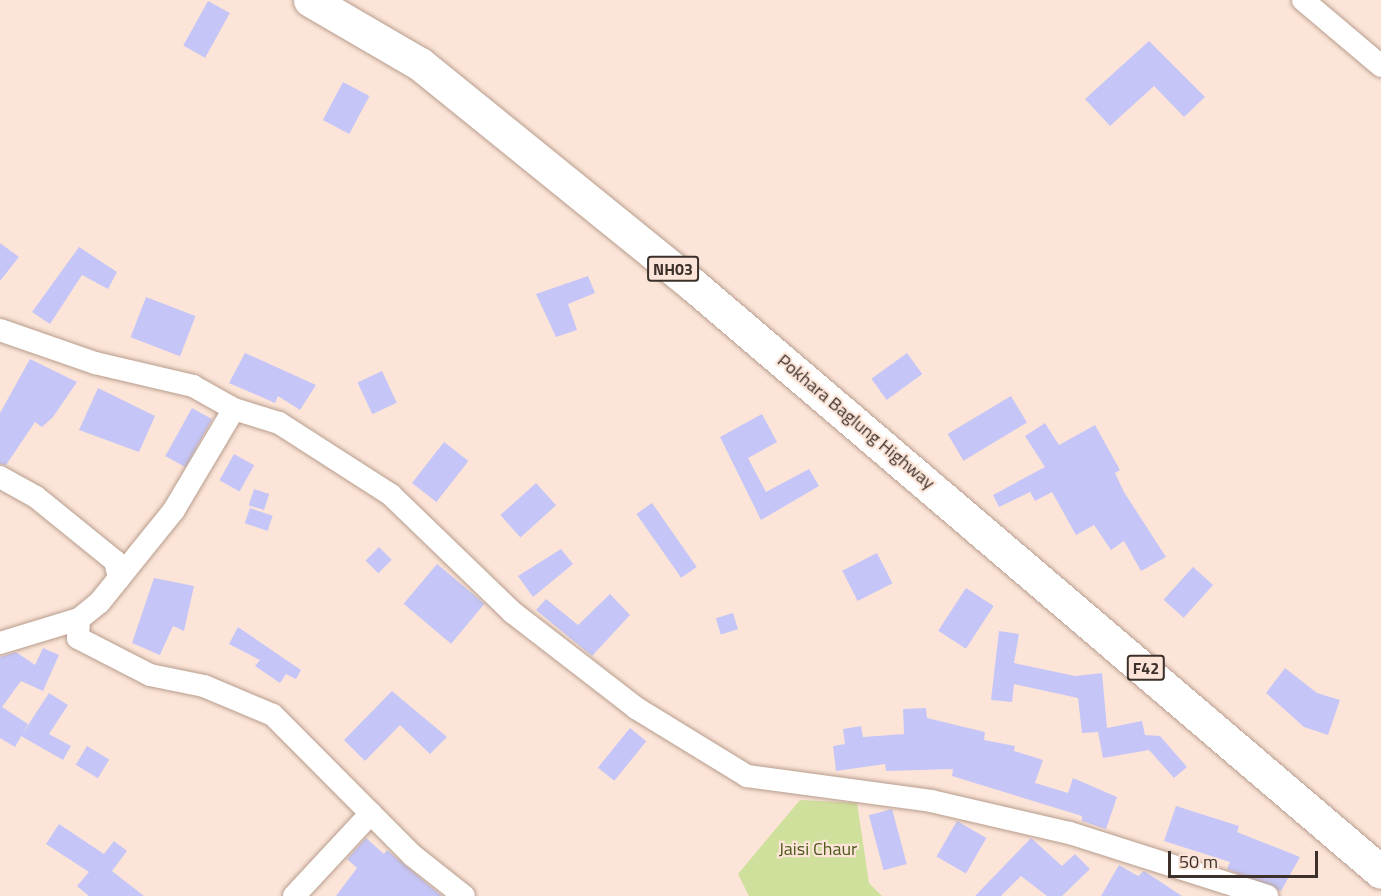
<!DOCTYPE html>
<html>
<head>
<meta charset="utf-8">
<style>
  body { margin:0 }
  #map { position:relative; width:1381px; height:896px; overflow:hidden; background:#fce5d8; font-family:"Titillium Web",sans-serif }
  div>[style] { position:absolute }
  .green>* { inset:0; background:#cfdf9c }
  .building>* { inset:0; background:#c5c6f7; transform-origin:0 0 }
  .roads { filter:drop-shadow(0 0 2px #b79d8d) drop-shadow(0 0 2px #b79d8d) }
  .minor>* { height:22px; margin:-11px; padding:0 11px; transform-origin:11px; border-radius:11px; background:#fff }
  .trunk>* { height:33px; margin:-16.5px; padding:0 16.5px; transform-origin:16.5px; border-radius:16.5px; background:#fff }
  span { translate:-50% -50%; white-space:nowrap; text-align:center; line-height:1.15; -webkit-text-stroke:4.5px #fce5d8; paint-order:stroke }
  .shield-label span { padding:2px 4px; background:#fce5d8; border:2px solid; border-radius:4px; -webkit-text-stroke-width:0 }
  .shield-label { font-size:16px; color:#3b302a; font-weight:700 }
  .street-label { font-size:18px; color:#3b302a }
  .park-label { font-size:18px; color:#4d581a }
  .scale { position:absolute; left:1168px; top:851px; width:150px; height:27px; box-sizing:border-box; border:3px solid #3b302a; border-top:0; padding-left:8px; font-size:18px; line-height:21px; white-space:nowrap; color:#3b302a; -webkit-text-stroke:4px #fce5d8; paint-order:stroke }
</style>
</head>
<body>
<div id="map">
  <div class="green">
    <i style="clip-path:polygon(800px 800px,857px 803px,869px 883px,882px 896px,749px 896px,738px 874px)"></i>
  </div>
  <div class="building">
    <i style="left:208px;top:1px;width:25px;height:51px;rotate:29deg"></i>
    <i style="clip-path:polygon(1149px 41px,1205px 97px,1184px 117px,1154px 86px,1110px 126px,1085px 99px)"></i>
    <i style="left:343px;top:82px;width:30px;height:43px;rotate:28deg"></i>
    <i style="clip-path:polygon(0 243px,19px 257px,0 281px)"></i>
    <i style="clip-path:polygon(79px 247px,117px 272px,108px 289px,82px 275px,50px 324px,32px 312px)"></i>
    <i style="clip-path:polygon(588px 276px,595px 293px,568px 304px,577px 330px,556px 337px,536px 294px)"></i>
    <i style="left:146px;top:297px;width:53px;height:43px;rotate:21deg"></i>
    <i style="clip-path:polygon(245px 353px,316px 385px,300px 410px,278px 396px,275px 403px,229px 383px)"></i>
    <i style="left:907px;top:353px;width:26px;height:44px;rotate:54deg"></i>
    <i style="clip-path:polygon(30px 359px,77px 382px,53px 417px,42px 427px,35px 422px,6px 465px,0 464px,0 413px)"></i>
    <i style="left:382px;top:371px;width:35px;height:27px;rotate:65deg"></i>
    <i style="clip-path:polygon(98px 388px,155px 416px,139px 452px,79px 430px)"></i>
    <i style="left:1011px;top:396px;width:31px;height:74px;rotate:59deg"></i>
    <i style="left:192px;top:408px;width:23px;height:55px;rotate:29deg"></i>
    <i style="clip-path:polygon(762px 414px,777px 442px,748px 458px,766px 492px,809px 469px,819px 486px,761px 520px,720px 437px)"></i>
    <i style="clip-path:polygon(1045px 423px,1059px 445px,1095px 425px,1120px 470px,1115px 473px,1124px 492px,1166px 557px,1141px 571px,1124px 541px,1111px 550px,1094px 525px,1076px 535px,1052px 492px,1035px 501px,1030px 492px,999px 507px,993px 495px,1045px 467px,1025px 436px)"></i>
    <i style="left:444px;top:442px;width:31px;height:52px;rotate:38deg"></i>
    <i style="left:234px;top:454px;width:23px;height:30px;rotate:29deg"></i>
    <i style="left:536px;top:483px;width:30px;height:48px;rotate:48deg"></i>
    <i style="left:254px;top:489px;width:16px;height:17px;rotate:18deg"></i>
    <i style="left:652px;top:503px;width:78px;height:19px;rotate:55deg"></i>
    <i style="left:250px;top:508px;width:24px;height:16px;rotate:19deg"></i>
    <i style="left:379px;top:547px;width:18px;height:19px;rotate:45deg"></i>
    <i style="clip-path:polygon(561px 549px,573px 564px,533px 597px,518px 576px)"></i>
    <i style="left:877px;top:553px;width:34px;height:39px;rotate:63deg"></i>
    <i style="left:437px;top:564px;width:62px;height:52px;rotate:40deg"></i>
    <i style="left:1193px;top:567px;width:27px;height:44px;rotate:42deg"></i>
    <i style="clip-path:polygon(154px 578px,194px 586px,184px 631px,173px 626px,160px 655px,132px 643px)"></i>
    <i style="left:966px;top:588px;width:33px;height:51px;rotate:33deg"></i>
    <i style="clip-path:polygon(610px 594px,630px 615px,592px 656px,536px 610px,546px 599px,578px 625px)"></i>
    <i style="left:733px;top:613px;width:17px;height:18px;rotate:73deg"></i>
    <i style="clip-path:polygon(238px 627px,301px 670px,296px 679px,286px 674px,280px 683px,255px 666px,260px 660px,229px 644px)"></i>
    <i style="clip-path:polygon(999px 631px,1019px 634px,1014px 663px,1075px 676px,1102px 673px,1107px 728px,1142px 721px,1145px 735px,1160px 736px,1187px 767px,1174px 778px,1149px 750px,1103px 758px,1098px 732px,1082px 733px,1078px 698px,1014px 684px,1012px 702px,991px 700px)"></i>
    <i style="clip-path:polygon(43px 648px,59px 655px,43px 691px,21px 681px,2px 707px,28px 724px,15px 747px,0 738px,0 657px,16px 652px,35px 665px)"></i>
    <i style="clip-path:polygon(1285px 668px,1317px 693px,1340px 700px,1328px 735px,1304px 727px,1266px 693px)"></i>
    <i style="clip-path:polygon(392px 691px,447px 737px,430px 754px,400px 725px,365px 761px,344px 740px)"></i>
    <i style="clip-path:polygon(49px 693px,68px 705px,49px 734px,71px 746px,63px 760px,21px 736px)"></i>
    <i style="clip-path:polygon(926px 708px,927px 718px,985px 732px,984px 740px,1015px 746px,1014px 751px,1043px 760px,1035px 783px,1068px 793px,1073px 778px,1117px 797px,1106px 829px,1082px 821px,1082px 816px,952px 776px,953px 769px,886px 771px,885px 764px,836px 771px,833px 746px,845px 744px,843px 729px,861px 726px,863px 737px,904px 734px,903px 709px)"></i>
    <i style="left:630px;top:728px;width:21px;height:51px;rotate:39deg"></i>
    <i style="left:87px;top:746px;width:26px;height:22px;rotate:31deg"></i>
    <i style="clip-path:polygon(1176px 806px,1239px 826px,1237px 832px,1300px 857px,1281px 891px,1227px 869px,1230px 862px,1164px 841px)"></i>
    <i style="left:892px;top:809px;width:57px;height:24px;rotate:75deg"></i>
    <i style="left:957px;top:821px;width:34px;height:41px;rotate:30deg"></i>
    <i style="clip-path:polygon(59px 824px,104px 854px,114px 841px,127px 851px,112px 871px,144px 896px,89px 896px,77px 886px,89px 872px,46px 844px)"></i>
    <i style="clip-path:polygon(366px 838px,384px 854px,387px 850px,442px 896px,336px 896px,357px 868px,347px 859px)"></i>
    <i style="clip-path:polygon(1031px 838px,1062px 866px,1075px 854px,1090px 869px,1062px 896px,1047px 896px,1021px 876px,1001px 896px,975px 896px)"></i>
    <i style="clip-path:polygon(1119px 865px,1138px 876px,1144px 871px,1182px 896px,1101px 896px)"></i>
  </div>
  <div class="roads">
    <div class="minor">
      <i style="left:1303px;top:0;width:102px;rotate:40.2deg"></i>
      <i style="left:0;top:330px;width:101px;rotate:19.2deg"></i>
      <i style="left:95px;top:363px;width:101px;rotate:13.2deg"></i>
      <i style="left:193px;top:386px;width:47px;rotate:29.3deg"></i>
      <i style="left:234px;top:409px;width:47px;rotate:17.3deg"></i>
      <i style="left:279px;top:423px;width:133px;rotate:32.7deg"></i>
      <i style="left:391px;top:495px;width:168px;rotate:44deg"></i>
      <i style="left:512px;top:612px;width:157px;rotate:37.7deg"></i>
      <i style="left:636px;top:708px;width:130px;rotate:31.5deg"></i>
      <i style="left:747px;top:776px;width:186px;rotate:7.7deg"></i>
      <i style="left:931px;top:801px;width:143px;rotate:13deg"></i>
      <i style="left:1070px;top:833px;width:207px;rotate:17.7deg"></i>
      <i style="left:0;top:477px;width:41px;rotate:29.1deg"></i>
      <i style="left:36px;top:497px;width:102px;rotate:39deg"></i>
      <i style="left:115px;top:561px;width:18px;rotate:77deg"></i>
      <i style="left:79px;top:619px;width:19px;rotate:93deg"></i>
      <i style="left:78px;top:638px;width:81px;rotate:27.2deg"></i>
      <i style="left:150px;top:675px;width:55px;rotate:11.5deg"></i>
      <i style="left:204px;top:686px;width:75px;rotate:22.8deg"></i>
      <i style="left:273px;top:715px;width:197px;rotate:45.2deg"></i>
      <i style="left:412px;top:855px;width:66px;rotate:38.3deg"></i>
      <i style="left:0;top:643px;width:83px;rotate:-16.9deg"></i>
      <i style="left:79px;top:619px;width:26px;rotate:-39deg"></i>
      <i style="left:99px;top:603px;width:119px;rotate:-51.1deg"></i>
      <i style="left:174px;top:510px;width:117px;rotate:-59.3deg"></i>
      <i style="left:294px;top:896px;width:113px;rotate:-47.1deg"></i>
    </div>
    <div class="trunk">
      <i style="left:310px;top:0;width:127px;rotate:30.2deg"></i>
      <i style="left:420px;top:64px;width:351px;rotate:39deg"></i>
      <i style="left:693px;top:285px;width:904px;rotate:40.47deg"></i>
    </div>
  </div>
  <div class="shield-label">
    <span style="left:673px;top:269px">NH03</span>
    <span style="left:1146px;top:668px">F42</span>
  </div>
  <div class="street-label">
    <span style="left:856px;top:422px;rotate:40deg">Pokhara Baglung Highway</span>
  </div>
  <div class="park-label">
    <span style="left:818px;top:849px">Jaisi Chaur</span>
  </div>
  <div class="scale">50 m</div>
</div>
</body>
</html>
